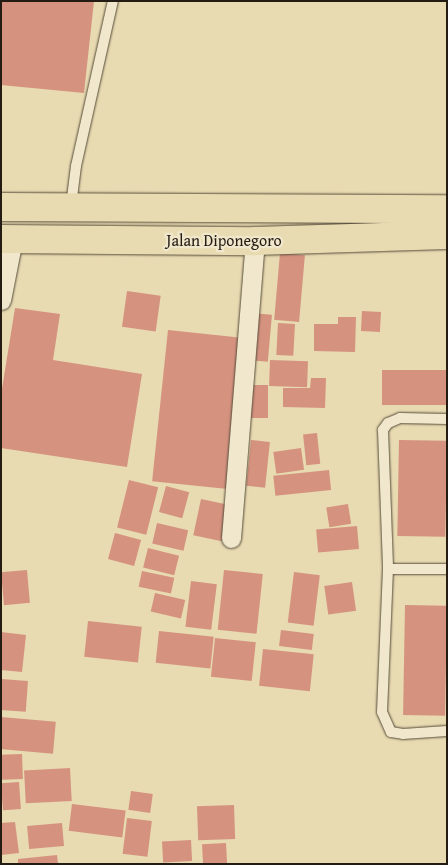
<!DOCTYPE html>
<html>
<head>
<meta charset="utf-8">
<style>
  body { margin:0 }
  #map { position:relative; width:448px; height:865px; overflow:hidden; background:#e8dab1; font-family:"Gentium Book Plus",serif }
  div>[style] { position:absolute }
  .building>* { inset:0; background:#d5927f; transform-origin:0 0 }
  .roads { filter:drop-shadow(0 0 1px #554c3a) drop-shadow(0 0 1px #554c3a) }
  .lane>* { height:10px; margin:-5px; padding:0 5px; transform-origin:5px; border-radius:5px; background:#f0e7cc }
  .street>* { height:19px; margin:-9.5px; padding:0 9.5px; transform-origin:9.5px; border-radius:9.5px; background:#f0e7cc }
  .highway>* { height:28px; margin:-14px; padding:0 14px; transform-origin:14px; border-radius:14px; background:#e8dab1 }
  span { translate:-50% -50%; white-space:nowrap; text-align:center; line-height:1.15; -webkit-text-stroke:4.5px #f0e7cc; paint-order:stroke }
  .street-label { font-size:16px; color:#241c13 }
  .frame { position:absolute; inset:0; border:2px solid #241c13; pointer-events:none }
</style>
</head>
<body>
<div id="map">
  <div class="building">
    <i style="clip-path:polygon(1px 1px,94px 1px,84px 93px,1px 85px)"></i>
    <i style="left:280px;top:253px;width:25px;height:67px;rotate:5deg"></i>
    <i style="left:127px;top:291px;width:34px;height:36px;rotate:8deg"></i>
    <i style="clip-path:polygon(15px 308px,60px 314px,53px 360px,142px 374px,127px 467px,1px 448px,1px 395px)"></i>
    <i style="left:362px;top:311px;width:19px;height:20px;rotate:3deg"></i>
    <i style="left:251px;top:313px;width:21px;height:47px;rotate:5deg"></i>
    <i style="clip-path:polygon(338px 317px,356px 317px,355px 352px,314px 351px,314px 324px,338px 324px)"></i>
    <i style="left:278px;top:323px;width:17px;height:32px;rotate:3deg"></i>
    <i style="left:168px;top:330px;width:76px;height:152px;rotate:6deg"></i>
    <i style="left:270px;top:360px;width:38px;height:26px;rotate:2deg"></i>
    <i style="left:382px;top:370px;width:65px;height:35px"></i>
    <i style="clip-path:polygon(311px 378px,326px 378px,325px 408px,283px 407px,283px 388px,310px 388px)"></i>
    <i style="left:248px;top:385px;width:20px;height:33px"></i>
    <i style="left:317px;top:433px;width:31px;height:14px;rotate:84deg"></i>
    <i style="left:251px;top:440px;width:19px;height:46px;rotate:6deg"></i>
    <i style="left:399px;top:440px;width:48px;height:96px;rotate:1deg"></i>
    <i style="left:301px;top:448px;width:22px;height:28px;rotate:82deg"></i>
    <i style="left:329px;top:470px;width:20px;height:56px;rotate:84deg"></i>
    <i style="left:129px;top:480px;width:30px;height:49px;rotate:14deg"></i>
    <i style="left:166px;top:486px;width:24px;height:27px;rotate:15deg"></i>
    <i style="left:201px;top:499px;width:29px;height:37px;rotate:12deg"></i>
    <i style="left:348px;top:504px;width:20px;height:22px;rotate:81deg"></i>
    <i style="left:157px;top:523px;width:32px;height:21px;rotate:13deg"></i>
    <i style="left:357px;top:526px;width:23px;height:41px;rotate:85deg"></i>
    <i style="left:115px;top:533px;width:27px;height:27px;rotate:15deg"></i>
    <i style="left:148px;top:548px;width:32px;height:20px;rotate:14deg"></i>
    <i style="left:27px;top:570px;width:33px;height:26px;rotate:85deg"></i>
    <i style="left:224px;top:570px;width:39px;height:60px;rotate:6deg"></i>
    <i style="left:142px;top:571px;width:33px;height:16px;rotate:12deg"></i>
    <i style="left:294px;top:572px;width:26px;height:51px;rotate:7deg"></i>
    <i style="left:191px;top:581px;width:26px;height:46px;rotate:7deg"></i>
    <i style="left:352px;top:582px;width:29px;height:28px;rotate:82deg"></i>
    <i style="left:155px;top:593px;width:31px;height:19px;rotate:13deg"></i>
    <i style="left:405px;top:605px;width:42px;height:110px;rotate:1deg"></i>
    <i style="left:88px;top:621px;width:54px;height:36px;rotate:6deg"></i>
    <i style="left:281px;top:630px;width:33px;height:16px;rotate:7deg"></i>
    <i style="left:159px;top:631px;width:55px;height:32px;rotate:6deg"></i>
    <i style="clip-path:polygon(1px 632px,26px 635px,22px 672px,1px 670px)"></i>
    <i style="left:215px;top:638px;width:41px;height:39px;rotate:6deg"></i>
    <i style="left:263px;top:649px;width:51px;height:37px;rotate:6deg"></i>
    <i style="left:1px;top:679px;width:27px;height:31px;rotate:4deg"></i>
    <i style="left:1px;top:717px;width:55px;height:32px;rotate:5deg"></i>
    <i style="left:22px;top:754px;width:25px;height:21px;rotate:88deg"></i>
    <i style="left:70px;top:768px;width:33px;height:46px;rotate:87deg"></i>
    <i style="left:19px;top:782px;width:27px;height:18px;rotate:86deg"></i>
    <i style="left:131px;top:791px;width:22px;height:19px;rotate:8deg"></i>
    <i style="left:72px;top:804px;width:54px;height:27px;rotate:7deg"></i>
    <i style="left:234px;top:805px;width:34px;height:37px;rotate:88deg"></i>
    <i style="left:127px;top:818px;width:25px;height:36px;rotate:7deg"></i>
    <i style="clip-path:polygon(15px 822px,19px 853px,1px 855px,1px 823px)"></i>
    <i style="left:62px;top:823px;width:23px;height:35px;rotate:85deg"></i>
    <i style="left:191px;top:840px;width:21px;height:29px;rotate:87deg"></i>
    <i style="left:226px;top:843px;width:21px;height:24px;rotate:87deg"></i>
    <i style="clip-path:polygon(57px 855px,58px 864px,18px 864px,18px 859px)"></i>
  </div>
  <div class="roads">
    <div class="lane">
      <i style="left:71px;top:206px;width:40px;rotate:-82.9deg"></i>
      <i style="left:76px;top:166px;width:169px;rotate:-77.4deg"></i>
      <i style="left:447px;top:419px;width:47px;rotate:-178.8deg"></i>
      <i style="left:400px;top:418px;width:13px;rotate:157deg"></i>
      <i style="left:388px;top:423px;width:9px;rotate:126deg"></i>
      <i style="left:383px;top:430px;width:139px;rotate:87.9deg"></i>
      <i style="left:388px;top:569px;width:143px;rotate:92.4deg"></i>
      <i style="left:382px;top:712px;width:22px;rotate:66deg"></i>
      <i style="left:391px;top:732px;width:12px;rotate:9deg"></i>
      <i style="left:403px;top:734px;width:44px;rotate:-3.9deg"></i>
      <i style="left:388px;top:569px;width:59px"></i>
    </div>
    <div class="street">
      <i style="left:1px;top:300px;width:62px;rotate:-78.9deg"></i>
      <i style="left:231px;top:538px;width:298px;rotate:-85.4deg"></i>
    </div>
    <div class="highway">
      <i style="left:1px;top:207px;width:446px;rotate:0.3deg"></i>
      <i style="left:1px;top:239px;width:254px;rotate:0.5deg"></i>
      <i style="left:255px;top:241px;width:192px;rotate:-1.8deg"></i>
    </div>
  </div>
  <div class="street-label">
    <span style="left:224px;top:240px">Jalan Diponegoro</span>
  </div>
  <div class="frame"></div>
</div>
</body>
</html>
